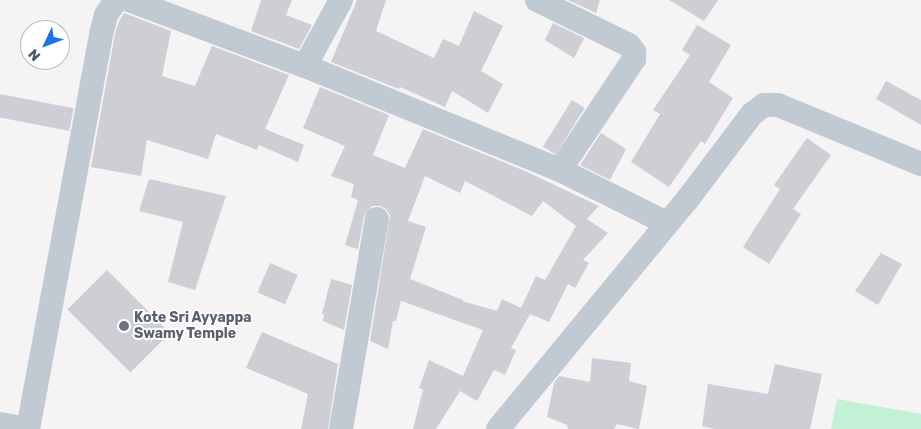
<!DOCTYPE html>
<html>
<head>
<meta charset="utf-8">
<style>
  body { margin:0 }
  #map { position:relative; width:921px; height:429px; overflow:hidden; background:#f5f3f3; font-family:Rubik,sans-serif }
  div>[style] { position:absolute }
  .green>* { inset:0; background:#c3f1d5 }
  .building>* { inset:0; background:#cdcfd5; transform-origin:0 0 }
  .minor>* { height:24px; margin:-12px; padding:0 12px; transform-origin:12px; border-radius:12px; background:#c1cad2 }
  .tertiary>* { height:28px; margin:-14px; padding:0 14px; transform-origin:14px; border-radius:14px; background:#c1cad2 }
  .dots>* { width:14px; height:14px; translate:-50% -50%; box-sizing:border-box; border:2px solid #fff; border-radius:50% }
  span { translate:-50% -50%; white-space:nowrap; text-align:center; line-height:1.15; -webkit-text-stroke:4px #fff; paint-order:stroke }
  .worship-label { font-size:14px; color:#5b616d; font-weight:700 }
  .left { translate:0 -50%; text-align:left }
  .north { position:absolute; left:20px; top:20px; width:50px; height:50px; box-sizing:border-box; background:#fff; border:1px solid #b7bbc0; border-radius:50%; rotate:227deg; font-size:14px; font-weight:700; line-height:20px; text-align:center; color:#4a5661 }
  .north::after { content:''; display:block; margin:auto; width:18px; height:22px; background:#1a73e8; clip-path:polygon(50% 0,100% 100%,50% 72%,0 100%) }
</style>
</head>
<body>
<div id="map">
  <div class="green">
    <i style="clip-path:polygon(837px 399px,921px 414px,921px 429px,831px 429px)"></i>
  </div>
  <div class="building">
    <i style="clip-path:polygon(261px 0,292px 0,286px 15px,312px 25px,299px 49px,251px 31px)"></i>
    <i style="clip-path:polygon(357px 0,386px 0,376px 31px,434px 58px,443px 39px,459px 46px,474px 11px,503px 26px,481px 71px,503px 84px,488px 113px,452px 91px,445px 107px,400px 87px,399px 89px,331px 62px)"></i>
    <i style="clip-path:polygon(568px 0,600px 0,596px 13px)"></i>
    <i style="clip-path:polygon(669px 0,718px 0,704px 21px)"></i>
    <i style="clip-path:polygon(124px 13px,171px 31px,162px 76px,195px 86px,212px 46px,289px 75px,265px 129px,304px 145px,298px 162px,259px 145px,257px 150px,216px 134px,208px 159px,147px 140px,141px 176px,91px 167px,115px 34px,119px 21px)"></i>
    <i style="clip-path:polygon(553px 23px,584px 38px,574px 58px,545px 40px)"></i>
    <i style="clip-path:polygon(697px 25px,731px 45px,709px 82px,733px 98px,705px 144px,701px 141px,669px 187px,631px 162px,660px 114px,653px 110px,690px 55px,682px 50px)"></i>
    <i style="clip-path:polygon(886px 81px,921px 100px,921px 125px,876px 99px)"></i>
    <i style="clip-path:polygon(evenodd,320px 87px,389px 115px,373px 155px,405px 168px,423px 129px,525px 171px,599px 206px,587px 219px,608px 233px,583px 260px,589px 263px,575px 288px,568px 284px,549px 322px,530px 314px,511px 348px,516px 350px,505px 375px,494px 370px,477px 401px,460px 391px,436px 429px,413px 429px,423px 390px,419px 388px,429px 360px,463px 376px,483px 330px,401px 301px,396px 321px,393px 321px,388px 349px,370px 341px,390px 215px,386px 209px,380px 206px,372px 206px,364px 216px,358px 249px,345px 245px,358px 200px,351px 197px,354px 184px,331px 176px,345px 146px,303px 128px,320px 87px,425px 176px,460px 193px,465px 181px,532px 216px,543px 201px,576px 226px,545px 280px,536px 276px,521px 308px,502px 299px,497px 311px,462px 301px,463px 300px,410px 279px,426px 227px,408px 221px,425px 176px)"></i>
    <i style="left:0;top:94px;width:75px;height:23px;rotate:11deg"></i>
    <i style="left:572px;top:100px;width:15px;height:55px;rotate:32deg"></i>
    <i style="clip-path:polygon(601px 133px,626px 149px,610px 180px,580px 165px)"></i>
    <i style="clip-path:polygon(807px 138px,831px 155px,793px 209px,801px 214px,769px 264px,743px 247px,780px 189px,774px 185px)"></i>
    <i style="clip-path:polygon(149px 179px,226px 196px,195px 290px,168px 282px,183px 222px,139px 211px)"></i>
    <i style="clip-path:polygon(881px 253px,902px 264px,878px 305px,855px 291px)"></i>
    <i style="left:270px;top:263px;width:30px;height:32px;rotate:23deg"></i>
    <i style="left:107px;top:270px;width:89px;height:56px;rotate:45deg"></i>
    <i style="clip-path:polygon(331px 279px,352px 285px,344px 330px,323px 321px,324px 314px,322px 314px)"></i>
    <i style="clip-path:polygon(262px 332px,338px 364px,328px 429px,301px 429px,308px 394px,246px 368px)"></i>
    <i style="clip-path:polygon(592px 358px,631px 363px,629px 381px,647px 386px,639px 429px,617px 424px,614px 429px,568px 429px,567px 425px,547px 417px,554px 383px,559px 376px,590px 382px)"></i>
    <i style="clip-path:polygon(775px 364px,822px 374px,810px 429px,714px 429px,702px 426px,708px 384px,768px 394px)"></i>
  </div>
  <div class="minor">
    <i style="left:129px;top:0;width:188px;rotate:20.6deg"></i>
    <i style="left:305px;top:66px;width:275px;rotate:22.2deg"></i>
    <i style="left:560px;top:170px;width:119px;rotate:26.4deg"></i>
    <i style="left:537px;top:0;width:102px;rotate:26.1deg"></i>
    <i style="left:629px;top:45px;width:9px;rotate:54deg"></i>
    <i style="left:634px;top:52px;width:7px;rotate:90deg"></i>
    <i style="left:634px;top:59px;width:133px;rotate:123.7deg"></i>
    <i style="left:305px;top:66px;width:75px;rotate:-61.4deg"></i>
    <i style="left:28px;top:429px;width:405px;rotate:-79.5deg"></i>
    <i style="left:102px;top:31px;width:16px;rotate:-76deg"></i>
    <i style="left:106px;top:15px;width:18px;rotate:-56deg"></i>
    <i style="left:341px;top:429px;width:213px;rotate:-80.3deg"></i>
    <i style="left:498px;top:429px;width:297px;rotate:-50.5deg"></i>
    <i style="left:687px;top:200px;width:108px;rotate:-52.9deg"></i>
    <i style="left:752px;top:114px;width:15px;rotate:-37deg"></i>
    <i style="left:764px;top:105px;width:14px"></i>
    <i style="left:778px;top:105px;width:155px;rotate:22.4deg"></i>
  </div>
  <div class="tertiary">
    <i style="left:0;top:426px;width:16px;rotate:11deg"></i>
  </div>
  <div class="dots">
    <i style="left:124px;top:326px;background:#6b7280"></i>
  </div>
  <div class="worship-label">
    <span class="left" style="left:134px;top:326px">Kote Sri Ayyappa<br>Swamy Temple</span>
  </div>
  <div class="north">N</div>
</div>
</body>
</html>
